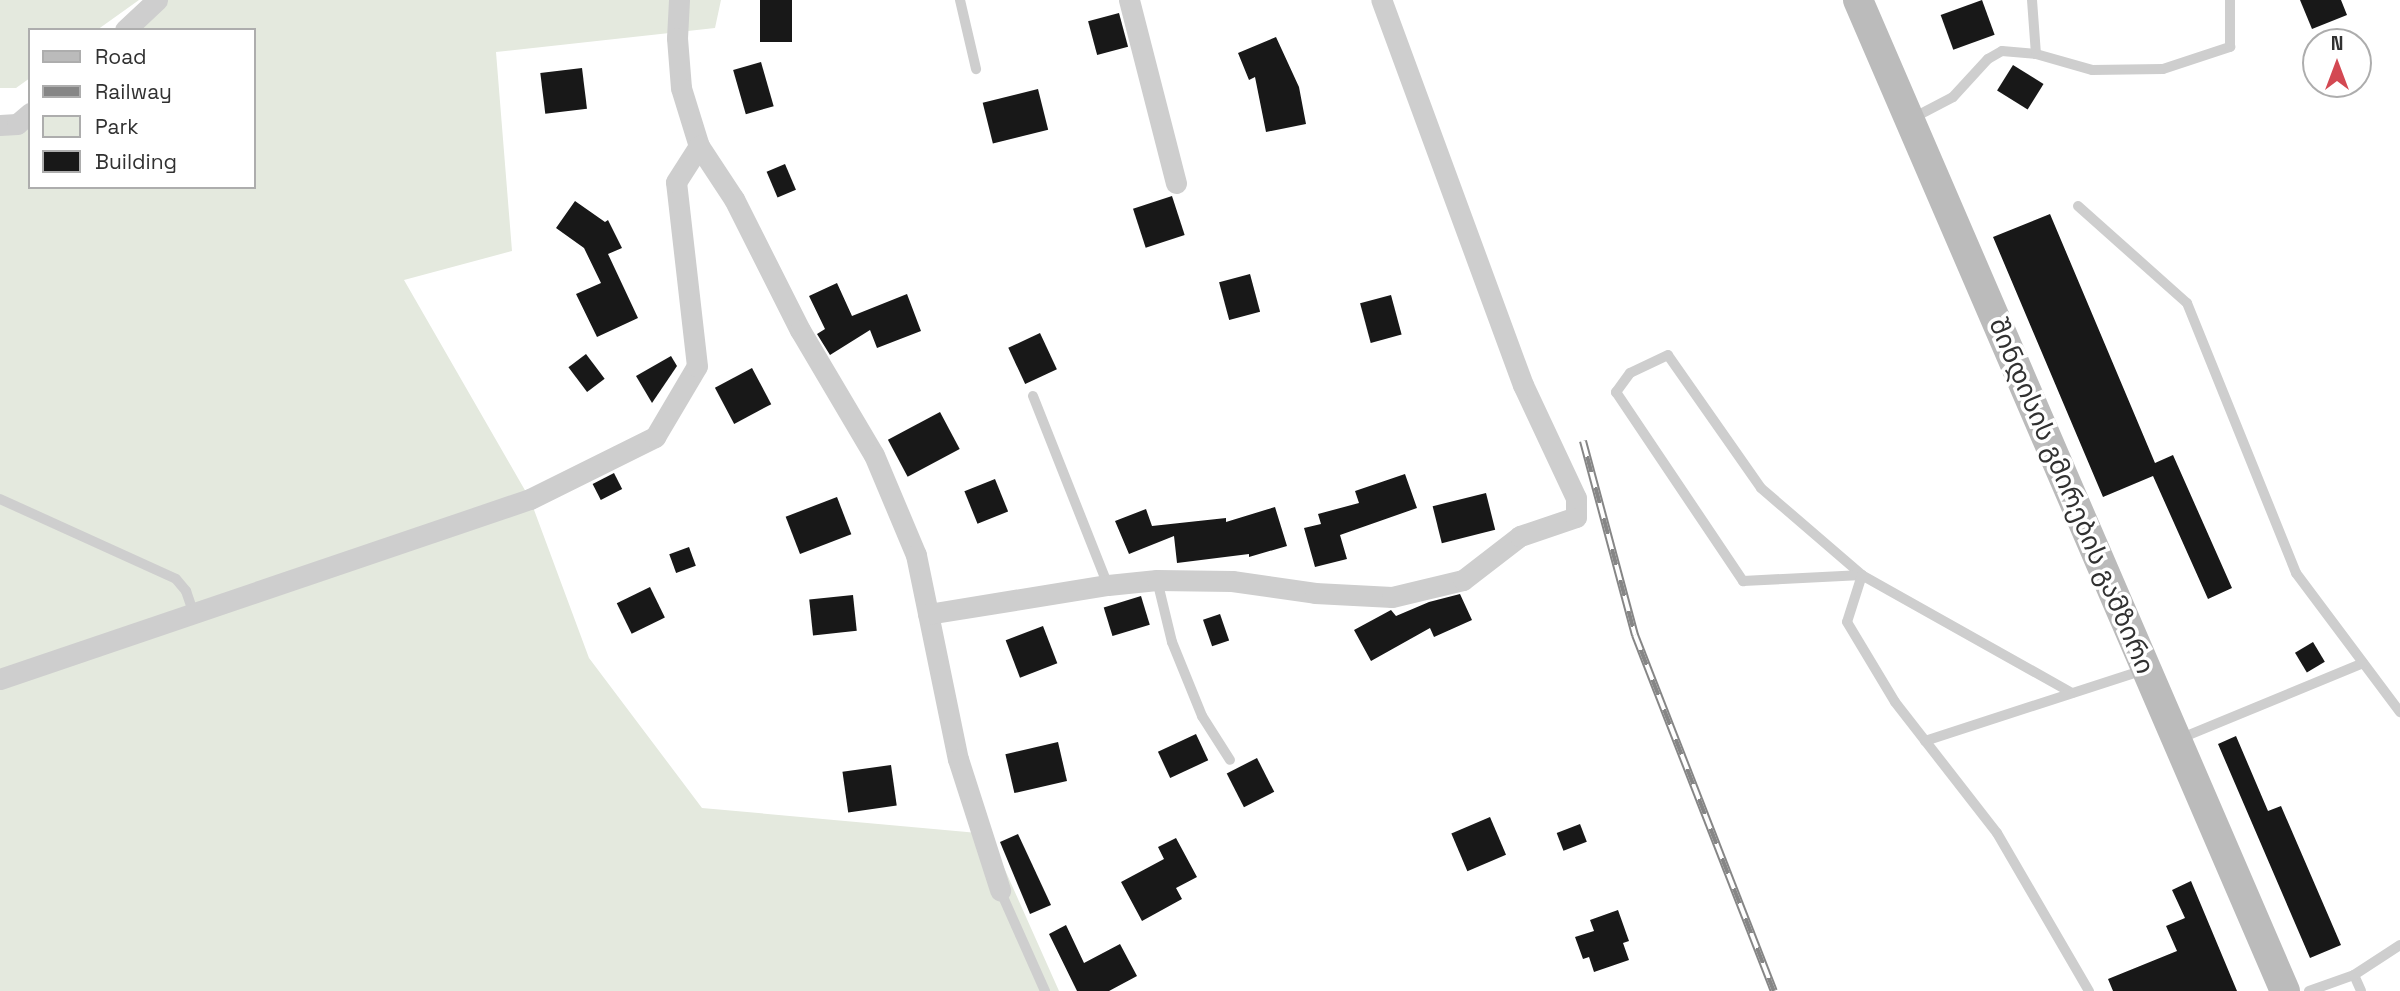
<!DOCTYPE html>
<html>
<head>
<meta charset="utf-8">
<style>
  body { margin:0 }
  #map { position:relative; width:2400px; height:991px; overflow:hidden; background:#fff; font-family:"Space Grotesk","Noto Sans Georgian",sans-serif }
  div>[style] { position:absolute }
  .green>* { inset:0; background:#e4e9de }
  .building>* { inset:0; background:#181818; transform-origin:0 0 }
  .service>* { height:10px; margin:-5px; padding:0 5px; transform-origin:5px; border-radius:5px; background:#cecece }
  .minor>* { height:21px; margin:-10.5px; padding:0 10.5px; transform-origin:10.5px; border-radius:10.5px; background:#cecece }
  .secondary>* { height:30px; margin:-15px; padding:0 15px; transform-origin:15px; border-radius:15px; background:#bbb }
  .rail>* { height:8px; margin-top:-4px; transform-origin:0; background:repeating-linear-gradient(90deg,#fff 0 16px,#868686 0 32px); box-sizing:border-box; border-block:2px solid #868686 }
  span { translate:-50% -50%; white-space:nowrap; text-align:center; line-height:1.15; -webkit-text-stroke:7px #fff; paint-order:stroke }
  .street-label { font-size:26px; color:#313131 }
  .legend { position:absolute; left:28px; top:28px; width:228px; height:161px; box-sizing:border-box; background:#fff; border:2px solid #adadad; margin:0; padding:9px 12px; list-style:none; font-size:21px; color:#313131 }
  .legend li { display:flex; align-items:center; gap:14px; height:35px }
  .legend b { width:35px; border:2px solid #adadad }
  .north { position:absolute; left:2302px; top:28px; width:70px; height:70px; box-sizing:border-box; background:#fff; border:2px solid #adadad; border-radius:50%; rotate:0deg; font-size:19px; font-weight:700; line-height:28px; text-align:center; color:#313131 }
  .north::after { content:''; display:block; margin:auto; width:24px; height:32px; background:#d34852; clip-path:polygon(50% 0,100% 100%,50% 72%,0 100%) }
</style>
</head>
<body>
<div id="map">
  <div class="green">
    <i style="clip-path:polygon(0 0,139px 0,97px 30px,30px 30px,30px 78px,16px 88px,0 88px)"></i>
    <i style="clip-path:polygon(157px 0,721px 0,715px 28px,496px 52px,512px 251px,404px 280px,530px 499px,589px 658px,702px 808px,989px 834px,1059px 991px,0 991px,0 125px,30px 113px,30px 187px,254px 187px,254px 30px,125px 30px)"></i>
  </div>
  <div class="building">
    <i style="left:760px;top:0;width:32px;height:42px"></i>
    <i style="left:1982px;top:0;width:37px;height:44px;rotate:70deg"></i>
    <i style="clip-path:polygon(2300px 0,2341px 0,2347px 15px,2312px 29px)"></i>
    <i style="left:1119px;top:13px;width:35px;height:32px;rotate:75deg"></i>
    <i style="clip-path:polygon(1276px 37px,1299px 87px,1306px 124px,1266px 132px,1255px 77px,1249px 80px,1238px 53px)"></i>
    <i style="left:761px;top:62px;width:46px;height:29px;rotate:74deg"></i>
    <i style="left:2013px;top:65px;width:36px;height:30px;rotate:32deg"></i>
    <i style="left:582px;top:68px;width:41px;height:42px;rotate:83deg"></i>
    <i style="left:1038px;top:89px;width:42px;height:57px;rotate:76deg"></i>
    <i style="left:785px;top:164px;width:28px;height:20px;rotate:67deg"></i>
    <i style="left:1172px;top:196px;width:41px;height:41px;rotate:72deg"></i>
    <i style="clip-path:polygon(575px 201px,605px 222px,608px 220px,622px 248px,608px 254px,638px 318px,597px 337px,576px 294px,601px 283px,584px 248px,556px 228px)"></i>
    <i style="clip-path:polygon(2050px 214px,2155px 463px,2173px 455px,2232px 588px,2208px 599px,2153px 476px,2103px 497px,1993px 237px)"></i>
    <i style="left:1250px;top:274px;width:39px;height:32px;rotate:75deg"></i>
    <i style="clip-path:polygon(837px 283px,852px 316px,907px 294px,921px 331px,877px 348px,870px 330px,830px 355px,817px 334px,825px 329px,809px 296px)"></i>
    <i style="left:1391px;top:295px;width:41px;height:32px;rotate:75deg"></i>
    <i style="left:1040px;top:333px;width:40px;height:35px;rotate:65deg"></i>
    <i style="left:586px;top:354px;width:31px;height:22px;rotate:53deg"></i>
    <i style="clip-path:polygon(671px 356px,677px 366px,652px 403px,636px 376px)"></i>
    <i style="left:752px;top:368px;width:41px;height:42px;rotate:62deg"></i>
    <i style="left:940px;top:412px;width:42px;height:59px;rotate:62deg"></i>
    <i style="left:614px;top:473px;width:18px;height:24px;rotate:63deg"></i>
    <i style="clip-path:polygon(1405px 474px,1417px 508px,1340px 535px,1347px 559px,1315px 567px,1304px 528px,1321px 524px,1318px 514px,1359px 503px,1355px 491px)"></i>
    <i style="left:995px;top:479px;width:35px;height:33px;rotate:68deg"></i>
    <i style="left:1486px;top:493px;width:38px;height:55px;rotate:76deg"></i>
    <i style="left:837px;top:497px;width:40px;height:55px;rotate:69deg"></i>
    <i style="clip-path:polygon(1275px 507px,1287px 546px,1249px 557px,1249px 554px,1177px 563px,1174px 536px,1129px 554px,1115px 521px,1146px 509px,1152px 526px,1226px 518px,1226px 522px)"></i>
    <i style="left:689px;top:547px;width:20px;height:21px;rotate:70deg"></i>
    <i style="left:650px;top:587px;width:34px;height:37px;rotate:64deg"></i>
    <i style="clip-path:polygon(1460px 594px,1472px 620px,1434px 637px,1430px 628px,1371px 661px,1354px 630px,1391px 610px,1396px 616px,1429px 602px)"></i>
    <i style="left:853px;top:595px;width:36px;height:44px;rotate:84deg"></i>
    <i style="left:1141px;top:596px;width:30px;height:39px;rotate:73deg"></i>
    <i style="left:1220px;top:614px;width:28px;height:18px;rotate:71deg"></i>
    <i style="left:1043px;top:626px;width:40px;height:40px;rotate:69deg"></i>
    <i style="left:2313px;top:642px;width:23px;height:21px;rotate:59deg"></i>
    <i style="left:1196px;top:734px;width:29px;height:42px;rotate:65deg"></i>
    <i style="clip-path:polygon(2236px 736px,2268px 811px,2281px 806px,2341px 945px,2310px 958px,2218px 744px)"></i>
    <i style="left:1058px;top:742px;width:40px;height:54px;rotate:77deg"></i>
    <i style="left:1257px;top:758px;width:38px;height:34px;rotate:63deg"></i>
    <i style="left:891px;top:765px;width:41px;height:49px;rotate:82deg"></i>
    <i style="left:1490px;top:817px;width:41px;height:42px;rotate:67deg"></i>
    <i style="left:1580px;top:824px;width:19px;height:25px;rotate:69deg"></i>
    <i style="clip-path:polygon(1018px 834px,1051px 905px,1030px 914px,1000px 842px)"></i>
    <i style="clip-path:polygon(1176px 838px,1197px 877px,1176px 888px,1182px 899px,1142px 921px,1121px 882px,1164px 859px,1158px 847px)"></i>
    <i style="clip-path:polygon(2191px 881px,2237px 991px,2113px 991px,2108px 979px,2177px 951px,2166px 926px,2185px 918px,2172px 890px)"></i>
    <i style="clip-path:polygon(1618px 910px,1629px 941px,1623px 943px,1629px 960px,1594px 972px,1589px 957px,1583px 959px,1575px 937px,1594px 931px,1590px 920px)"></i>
    <i style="clip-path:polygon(1066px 925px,1084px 963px,1120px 944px,1137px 976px,1109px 991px,1077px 991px,1049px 934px)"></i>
  </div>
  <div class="service">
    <i style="left:960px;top:0;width:71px;rotate:76.9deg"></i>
    <i style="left:2032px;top:0;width:54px;rotate:85.8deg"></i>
    <i style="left:1911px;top:119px;width:47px;rotate:-27.6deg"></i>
    <i style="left:1953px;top:97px;width:52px;rotate:-47.4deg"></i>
    <i style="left:1988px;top:59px;width:16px;rotate:-30deg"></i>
    <i style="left:2002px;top:51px;width:34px;rotate:5deg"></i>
    <i style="left:2036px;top:54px;width:58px;rotate:15.9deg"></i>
    <i style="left:2092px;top:70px;width:71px;rotate:-0.8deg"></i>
    <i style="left:2163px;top:69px;width:71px;rotate:-18.2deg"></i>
    <i style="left:2230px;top:47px;width:47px;rotate:-90deg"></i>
    <i style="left:2078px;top:206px;width:146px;rotate:41.7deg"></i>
    <i style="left:2187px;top:303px;width:291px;rotate:68deg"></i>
    <i style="left:2296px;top:573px;width:174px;rotate:53.2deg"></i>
    <i style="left:1033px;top:396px;width:203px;rotate:68.4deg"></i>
    <i style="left:0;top:499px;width:193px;rotate:24.4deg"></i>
    <i style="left:176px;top:579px;width:16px;rotate:50deg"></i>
    <i style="left:186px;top:591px;width:24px;rotate:71deg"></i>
    <i style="left:1157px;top:580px;width:64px;rotate:76.4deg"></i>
    <i style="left:1172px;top:642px;width:80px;rotate:67.9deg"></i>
    <i style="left:1202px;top:716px;width:52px;rotate:57.5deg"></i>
    <i style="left:2072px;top:693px;width:241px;rotate:-150.7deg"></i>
    <i style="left:1862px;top:575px;width:133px;rotate:-139.3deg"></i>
    <i style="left:1761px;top:488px;width:162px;rotate:-125deg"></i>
    <i style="left:1668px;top:355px;width:42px;rotate:154.7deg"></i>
    <i style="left:1630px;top:373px;width:24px;rotate:126deg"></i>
    <i style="left:1616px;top:392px;width:228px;rotate:56.1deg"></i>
    <i style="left:1743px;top:581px;width:119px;rotate:-2.9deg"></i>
    <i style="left:1862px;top:575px;width:49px;rotate:107.7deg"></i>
    <i style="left:1847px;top:622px;width:93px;rotate:59deg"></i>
    <i style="left:1895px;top:702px;width:166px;rotate:52.1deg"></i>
    <i style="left:1997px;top:833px;width:183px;rotate:59.8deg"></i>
    <i style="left:2179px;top:739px;width:199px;rotate:-22.4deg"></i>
    <i style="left:1925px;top:741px;width:230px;rotate:-18deg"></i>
    <i style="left:1000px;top:890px;width:111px;rotate:66deg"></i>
    <i style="left:2354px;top:975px;width:17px;rotate:66deg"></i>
    <i style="left:2309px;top:991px;width:48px;rotate:-19.6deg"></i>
    <i style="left:2354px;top:975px;width:55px;rotate:-33.1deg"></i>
  </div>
  <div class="minor">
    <i style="left:679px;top:0;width:38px;rotate:93deg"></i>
    <i style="left:677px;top:38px;width:50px;rotate:85.4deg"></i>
    <i style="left:681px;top:88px;width:61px;rotate:72.8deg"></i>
    <i style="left:699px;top:146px;width:64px;rotate:56.6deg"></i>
    <i style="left:734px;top:199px;width:147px;rotate:63.3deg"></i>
    <i style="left:800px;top:330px;width:145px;rotate:59.4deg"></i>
    <i style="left:874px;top:455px;width:108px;rotate:67.2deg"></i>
    <i style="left:916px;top:555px;width:208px;rotate:78.4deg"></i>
    <i style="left:958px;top:759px;width:138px;rotate:72.2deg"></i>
    <i style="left:1129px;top:0;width:189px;rotate:75.6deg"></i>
    <i style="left:125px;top:30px;width:44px;rotate:-43.2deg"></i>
    <i style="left:0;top:125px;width:17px;rotate:-3deg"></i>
    <i style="left:17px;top:124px;width:17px;rotate:-40deg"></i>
    <i style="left:928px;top:614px;width:182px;rotate:-9.2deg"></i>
    <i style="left:1108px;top:585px;width:49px;rotate:-5.8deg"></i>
    <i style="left:1157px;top:580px;width:75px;rotate:0.8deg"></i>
    <i style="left:1232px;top:581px;width:84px;rotate:8.2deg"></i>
    <i style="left:1315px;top:593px;width:77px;rotate:3deg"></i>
    <i style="left:1392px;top:597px;width:73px;rotate:-13.5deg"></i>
    <i style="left:1463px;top:580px;width:72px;rotate:-37.7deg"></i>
    <i style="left:1520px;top:536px;width:59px;rotate:-18.7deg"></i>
    <i style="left:1576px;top:517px;width:19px;rotate:-90deg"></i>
    <i style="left:1576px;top:498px;width:125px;rotate:-115.1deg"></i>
    <i style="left:1523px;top:385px;width:410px;rotate:-110.2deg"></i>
    <i style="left:0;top:679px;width:560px;rotate:-18.76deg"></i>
    <i style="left:530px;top:499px;width:140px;rotate:-26.4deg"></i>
    <i style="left:655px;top:437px;width:82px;rotate:-59.4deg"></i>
    <i style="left:697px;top:366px;width:185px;rotate:-96.5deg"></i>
    <i style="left:676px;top:182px;width:43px;rotate:-57.4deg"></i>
  </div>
  <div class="secondary">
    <i style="left:1858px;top:0;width:1079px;rotate:66.69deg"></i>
  </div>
  <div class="rail">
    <i style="left:1583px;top:441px;width:201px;rotate:75deg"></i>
    <i style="left:1635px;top:635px;width:382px;rotate:68.7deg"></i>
  </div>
  <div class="street-label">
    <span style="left:2071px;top:496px;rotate:67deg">შინდისის გმირების გამზირი</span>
  </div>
  <ul class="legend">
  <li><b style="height:9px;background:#bbb"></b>Road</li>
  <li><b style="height:9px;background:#868686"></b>Railway</li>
  <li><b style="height:19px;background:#e4e9de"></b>Park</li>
  <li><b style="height:19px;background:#181818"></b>Building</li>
  </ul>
  <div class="north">N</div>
</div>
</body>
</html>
